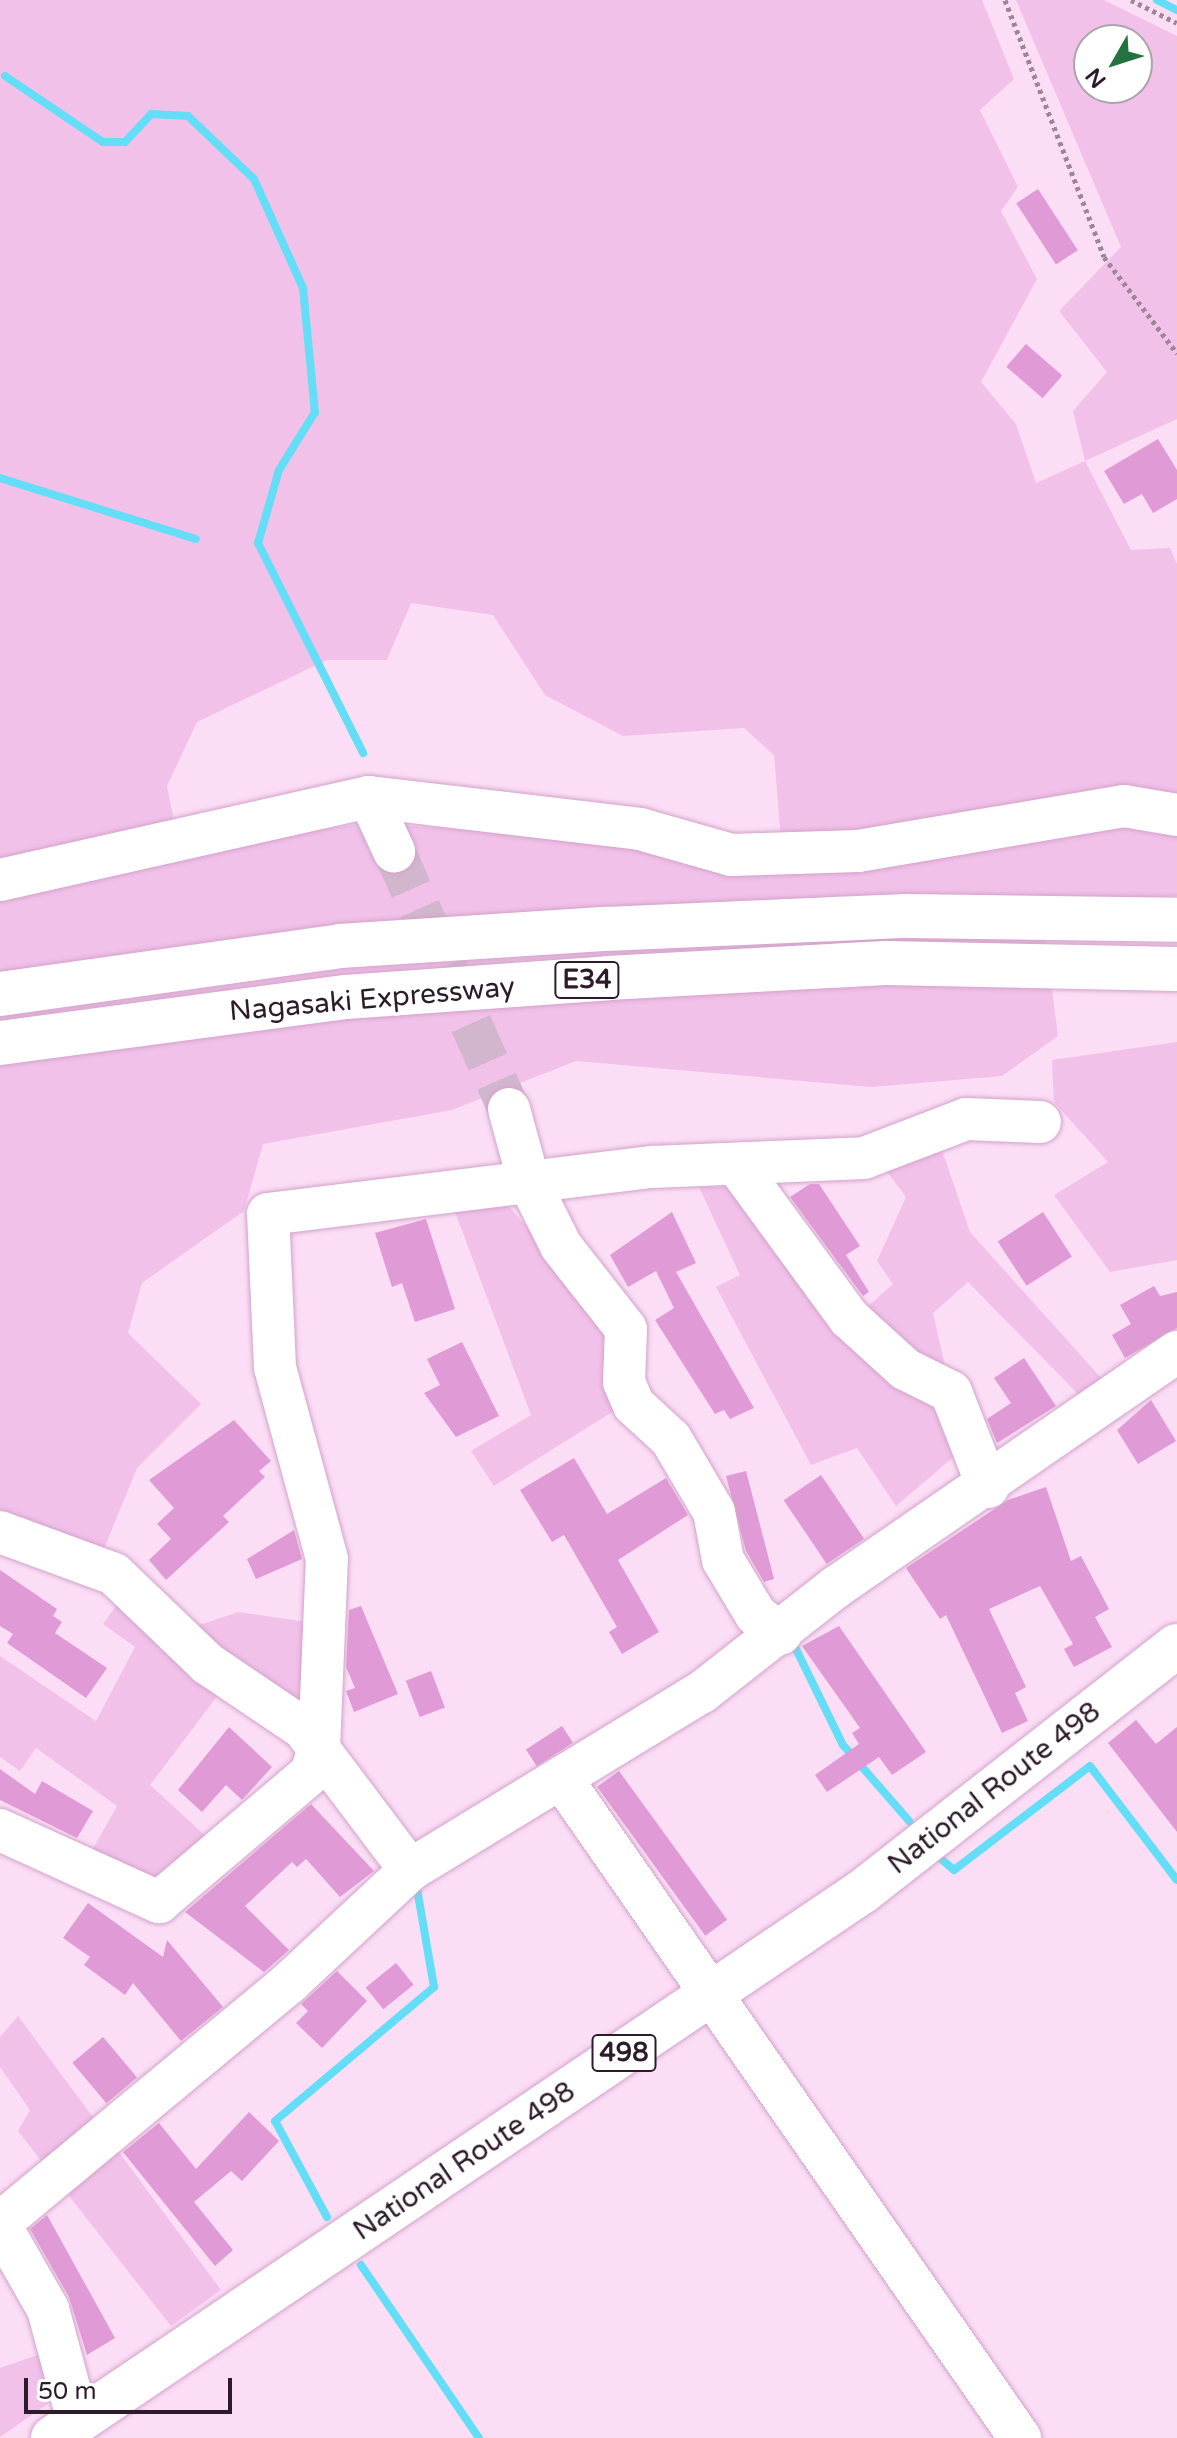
<!DOCTYPE html>
<html>
<head>
<meta charset="utf-8">
<style>
  body { margin:0 }
  #map { position:relative; width:1177px; height:2438px; overflow:hidden; background:#fbddf5; font-family:"Varela Round",sans-serif }
  div>[style] { position:absolute }
  .green>* { inset:0; background:#f2c1ea }
  .stream>* { height:8px; margin:-4px; padding:0 4px; transform-origin:4px; border-radius:4px; background:#63def6 }
  .building>* { inset:0; background:#e09ad5; transform-origin:0 0 }
  .minor-tunnel>* { height:42px; margin-top:-21px; transform-origin:0; background:repeating-linear-gradient(90deg,#d2b6cd 0 42px,transparent 0 63px) }
  .path>* { height:5px; margin-top:-2.5px; transform-origin:0; background:repeating-linear-gradient(90deg,#9e869a 0 4px,transparent 0 8px) }
  .roads { filter:drop-shadow(0 0 2px #d3a3cb) drop-shadow(0 0 2px #d3a3cb) }
  .minor>* { height:42px; margin:-21px; padding:0 21px; transform-origin:21px; border-radius:21px; background:#fff }
  .highway>* { height:44px; margin:-22px; padding:0 22px; transform-origin:22px; border-radius:22px; background:#fff }
  span { translate:-50% -50%; white-space:nowrap; text-align:center; line-height:1.15; -webkit-text-stroke:7px #fff; paint-order:stroke }
  .shield-label span { padding:2px 6px; background:#fff; border:2px solid; border-radius:6px; -webkit-text-stroke-width:0 }
  .shield-label { font-size:26px; color:#2d1b2b; font-weight:700 }
  .street-label { font-size:28px; color:#2d1b2b }
  .north { position:absolute; left:1073px; top:24px; width:80px; height:80px; box-sizing:border-box; background:#fff; border:2px solid #aba4aa; border-radius:50%; rotate:231deg; font-size:22px; font-weight:700; line-height:32px; text-align:center; color:#2d1b2b }
  .north::after { content:''; display:block; margin:auto; width:28px; height:36px; background:#257241; clip-path:polygon(50% 0,100% 100%,50% 72%,0 100%) }
  .scale { position:absolute; left:24px; top:2378px; width:208px; height:36px; box-sizing:border-box; border:4px solid #2d1b2b; border-top:0; padding-left:10px; font-size:24px; line-height:28px; white-space:nowrap; color:#2d1b2b; -webkit-text-stroke:6px #fff; paint-order:stroke }
</style>
</head>
<body>
<div id="map">
  <div class="green">
    <i style="clip-path:polygon(evenodd,0 0,982px 0,1014px 79px,980px 110px,1018px 187px,1001px 211px,1037px 279px,981px 382px,1016px 424px,1036px 483px,1085px 461px,1073px 411px,1107px 372px,1059px 311px,1121px 247px,1016px 0,1104px 0,1177px 36px,1177px 419px,1085px 461px,1131px 550px,1170px 548px,1177px 564px,1177px 896px,1041px 904px,1058px 1036px,1002px 1076px,871px 1087px,576px 1061px,452px 1110px,263px 1144px,244px 1211px,142px 1283px,128px 1333px,201px 1404px,137px 1468px,102px 1554px,0 1512px,0 0,1089px 40px,1137px 40px,1137px 88px,1089px 88px,1089px 40px,0 0,411px 603px,493px 615px,545px 695px,623px 736px,744px 728px,774px 755px,782px 852px,742px 875px,586px 838px,366px 823px,180px 850px,167px 786px,197px 722px,327px 660px,387px 660px,411px 603px)"></i>
    <i style="clip-path:polygon(1177px 1042px,1177px 1260px,1110px 1272px,1054px 1195px,1108px 1162px,1054px 1102px,1052px 1060px)"></i>
    <i style="clip-path:polygon(940px 1144px,970px 1232px,1103px 1380px,1082px 1398px,968px 1282px,933px 1313px,964px 1448px,896px 1506px,857px 1448px,811px 1465px,716px 1287px,740px 1275px,699px 1187px,728px 1187px,843px 1328px,893px 1284px,877px 1261px,906px 1197px,877px 1158px)"></i>
    <i style="clip-path:polygon(500px 1196px,614px 1328px,617px 1409px,494px 1486px,471px 1451px,531px 1415px,454px 1209px)"></i>
    <i style="clip-path:polygon(133px 1583px,185px 1630px,238px 1612px,314px 1623px,306px 1716px,234px 1674px,150px 1785px,209px 1839px,157px 1885px,90px 1854px,117px 1806px,36px 1748px,20px 1771px,0 1757px,0 1656px,96px 1721px,135px 1647px,103px 1624px)"></i>
    <i style="clip-path:polygon(18px 2016px,221px 2290px,171px 2326px,18px 2131px,30px 2110px,0 2067px,0 2037px)"></i>
    <i style="clip-path:polygon(43px 2353px,58px 2397px,0 2437px,0 2368px)"></i>
  </div>
  <div class="stream">
    <i style="left:1157px;top:0;width:22px;rotate:27deg"></i>
    <i style="left:5px;top:76px;width:118px;rotate:34deg"></i>
    <i style="left:103px;top:142px;width:22px"></i>
    <i style="left:125px;top:142px;width:38px;rotate:-47deg"></i>
    <i style="left:151px;top:114px;width:37px;rotate:3deg"></i>
    <i style="left:188px;top:116px;width:91px;rotate:43.7deg"></i>
    <i style="left:254px;top:179px;width:120px;rotate:65.8deg"></i>
    <i style="left:303px;top:288px;width:125px;rotate:84.5deg"></i>
    <i style="left:315px;top:412px;width:68px;rotate:121.8deg"></i>
    <i style="left:279px;top:470px;width:76px;rotate:106deg"></i>
    <i style="left:258px;top:543px;width:235px;rotate:63.4deg"></i>
    <i style="left:0;top:478px;width:205px;rotate:17.3deg"></i>
    <i style="left:795px;top:1647px;width:109px;rotate:63.9deg"></i>
    <i style="left:843px;top:1745px;width:101px;rotate:49deg"></i>
    <i style="left:941px;top:1859px;width:17px;rotate:40deg"></i>
    <i style="left:954px;top:1870px;width:171px;rotate:-37.4deg"></i>
    <i style="left:1090px;top:1766px;width:143px;rotate:52.7deg"></i>
    <i style="left:327px;top:2217px;width:109px;rotate:-118.4deg"></i>
    <i style="left:275px;top:2121px;width:208px;rotate:-40.1deg"></i>
    <i style="left:434px;top:1987px;width:99px;rotate:-99.8deg"></i>
    <i style="left:361px;top:2265px;width:209px;rotate:55.7deg"></i>
  </div>
  <div class="building">
    <i style="left:1038px;top:189px;width:73px;height:26px;rotate:57deg"></i>
    <i style="left:1026px;top:344px;width:48px;height:30px;rotate:41deg"></i>
    <i style="clip-path:polygon(1158px 439px,1177px 470px,1177px 499px,1153px 513px,1142px 494px,1124px 504px,1104px 471px)"></i>
    <i style="clip-path:polygon(810px 1184px,819px 1184px,860px 1246px,846px 1255px,869px 1292px,863px 1296px,790px 1197px)"></i>
    <i style="clip-path:polygon(672px 1212px,696px 1263px,676px 1272px,754px 1408px,730px 1419px,724px 1410px,715px 1414px,655px 1320px,674px 1308px,656px 1271px,628px 1287px,610px 1255px)"></i>
    <i style="left:1043px;top:1212px;width:53px;height:54px;rotate:57deg"></i>
    <i style="clip-path:polygon(426px 1219px,455px 1309px,415px 1322px,402px 1283px,392px 1287px,375px 1233px)"></i>
    <i style="clip-path:polygon(1154px 1286px,1160px 1296px,1177px 1292px,1177px 1328px,1125px 1358px,1112px 1335px,1131px 1324px,1120px 1305px)"></i>
    <i style="clip-path:polygon(462px 1342px,499px 1416px,456px 1437px,424px 1393px,440px 1385px,427px 1359px)"></i>
    <i style="clip-path:polygon(1024px 1358px,1056px 1406px,997px 1443px,987px 1419px,1011px 1403px,994px 1378px)"></i>
    <i style="clip-path:polygon(1151px 1400px,1176px 1441px,1138px 1464px,1117px 1430px)"></i>
    <i style="clip-path:polygon(234px 1420px,271px 1461px,259px 1471px,265px 1477px,223px 1516px,229px 1522px,166px 1580px,149px 1560px,171px 1539px,157px 1524px,174px 1508px,149px 1480px)"></i>
    <i style="clip-path:polygon(574px 1458px,607px 1514px,666px 1478px,688px 1515px,618px 1560px,659px 1632px,622px 1654px,609px 1632px,617px 1627px,564px 1535px,552px 1542px,520px 1490px)"></i>
    <i style="clip-path:polygon(746px 1471px,774px 1579px,764px 1582px,746px 1551px,726px 1476px)"></i>
    <i style="left:821px;top:1475px;width:77px;height:45px;rotate:56deg"></i>
    <i style="clip-path:polygon(1046px 1487px,1071px 1561px,1081px 1556px,1109px 1609px,1095px 1617px,1112px 1647px,1074px 1667px,1064px 1649px,1073px 1644px,1040px 1586px,989px 1609px,1026px 1687px,1015px 1693px,1028px 1721px,1002px 1733px,946px 1615px,940px 1619px,906px 1568px,1008px 1500px)"></i>
    <i style="clip-path:polygon(294px 1530px,302px 1559px,256px 1579px,247px 1559px)"></i>
    <i style="clip-path:polygon(0 1570px,57px 1609px,53px 1616px,62px 1622px,55px 1633px,107px 1668px,86px 1698px,7px 1643px,13px 1634px,0 1626px)"></i>
    <i style="clip-path:polygon(361px 1606px,398px 1694px,354px 1712px,346px 1691px,355px 1688px,346px 1667px,349px 1610px)"></i>
    <i style="clip-path:polygon(839px 1626px,926px 1752px,892px 1775px,879px 1757px,827px 1792px,815px 1775px,859px 1744px,852px 1733px,860px 1728px,802px 1646px)"></i>
    <i style="left:431px;top:1671px;width:39px;height:27px;rotate:69deg"></i>
    <i style="clip-path:polygon(1136px 1720px,1156px 1744px,1177px 1727px,1177px 1832px,1108px 1743px)"></i>
    <i style="left:562px;top:1726px;width:20px;height:43px;rotate:57deg"></i>
    <i style="clip-path:polygon(229px 1727px,272px 1767px,242px 1800px,226px 1785px,202px 1812px,178px 1790px)"></i>
    <i style="clip-path:polygon(0 1769px,35px 1794px,42px 1781px,93px 1811px,77px 1838px,0 1800px)"></i>
    <i style="left:619px;top:1771px;width:184px;height:27px;rotate:54deg"></i>
    <i style="clip-path:polygon(311px 1804px,374px 1871px,340px 1897px,306px 1859px,297px 1867px,292px 1862px,245px 1906px,289px 1950px,264px 1972px,185px 1912px)"></i>
    <i style="clip-path:polygon(88px 1903px,163px 1957px,167px 1940px,223px 2007px,181px 2041px,133px 1983px,125px 1995px,84px 1965px,90px 1957px,63px 1938px)"></i>
    <i style="left:396px;top:1963px;width:28px;height:39px;rotate:51deg"></i>
    <i style="clip-path:polygon(337px 1971px,367px 2001px,322px 2048px,296px 2023px,308px 2011px,301px 2004px)"></i>
    <i style="left:103px;top:2037px;width:53px;height:40px;rotate:50deg"></i>
    <i style="clip-path:polygon(249px 2112px,279px 2141px,242px 2181px,231px 2171px,194px 2202px,233px 2250px,215px 2266px,123px 2152px,159px 2123px,196px 2169px)"></i>
    <i style="clip-path:polygon(47px 2215px,115px 2338px,87px 2355px,69px 2297px,30px 2229px)"></i>
  </div>
  <div class="minor-tunnel">
    <i style="left:394px;top:851px;width:282px;rotate:66deg"></i>
  </div>
  <div class="path">
    <i style="left:1005px;top:0;width:275px;rotate:68.9deg"></i>
    <i style="left:1104px;top:257px;width:121px;rotate:52.8deg"></i>
    <i style="left:1131px;top:0;width:51px;rotate:26.6deg"></i>
  </div>
  <div class="roads">
    <div class="minor">
      <i style="left:369px;top:797px;width:60px;rotate:65.2deg"></i>
      <i style="left:0;top:880px;width:378px;rotate:-12.7deg"></i>
      <i style="left:369px;top:797px;width:273px;rotate:6.7deg"></i>
      <i style="left:640px;top:829px;width:95px;rotate:15.9deg"></i>
      <i style="left:731px;top:855px;width:127px;rotate:-1.8deg"></i>
      <i style="left:858px;top:851px;width:270px;rotate:-9.6deg"></i>
      <i style="left:1124px;top:806px;width:54px;rotate:9.6deg"></i>
      <i style="left:509px;top:1109px;width:76px;rotate:74.7deg"></i>
      <i style="left:529px;top:1182px;width:72px;rotate:63.4deg"></i>
      <i style="left:561px;top:1246px;width:105px;rotate:51.9deg"></i>
      <i style="left:626px;top:1329px;width:53px;rotate:92.2deg"></i>
      <i style="left:624px;top:1382px;width:25px;rotate:67deg"></i>
      <i style="left:634px;top:1405px;width:50px;rotate:42.6deg"></i>
      <i style="left:671px;top:1439px;width:85px;rotate:59.5deg"></i>
      <i style="left:714px;top:1512px;width:49px;rotate:79.4deg"></i>
      <i style="left:723px;top:1560px;width:64px;rotate:59deg"></i>
      <i style="left:756px;top:1615px;width:31px;rotate:37deg"></i>
      <i style="left:737px;top:1165px;width:190px;rotate:53.8deg"></i>
      <i style="left:849px;top:1318px;width:76px;rotate:42.3deg"></i>
      <i style="left:905px;top:1369px;width:51px;rotate:26.6deg"></i>
      <i style="left:951px;top:1392px;width:102px;rotate:68.7deg"></i>
      <i style="left:0;top:1532px;width:121px;rotate:20.2deg"></i>
      <i style="left:114px;top:1574px;width:130px;rotate:43.8deg"></i>
      <i style="left:208px;top:1664px;width:115px;rotate:34deg"></i>
      <i style="left:303px;top:1728px;width:178px;rotate:53deg"></i>
      <i style="left:561px;top:1778px;width:804px;rotate:55.18deg"></i>
      <i style="left:0;top:1830px;width:175px;rotate:24.4deg"></i>
      <i style="left:159px;top:1902px;width:199px;rotate:-40.3deg"></i>
      <i style="left:311px;top:1773px;width:26px;rotate:-72deg"></i>
      <i style="left:319px;top:1748px;width:189px;rotate:-87.6deg"></i>
      <i style="left:327px;top:1559px;width:199px;rotate:-105.2deg"></i>
      <i style="left:275px;top:1367px;width:153px;rotate:-92.6deg"></i>
      <i style="left:268px;top:1214px;width:387px;rotate:-7deg"></i>
      <i style="left:652px;top:1167px;width:212px;rotate:-2.4deg"></i>
      <i style="left:864px;top:1158px;width:109px;rotate:-20.9deg"></i>
      <i style="left:966px;top:1119px;width:74px;rotate:2.3deg"></i>
      <i style="left:0;top:2223px;width:376px;rotate:-39.7deg"></i>
      <i style="left:289px;top:1983px;width:166px;rotate:-43deg"></i>
      <i style="left:410px;top:1870px;width:342px;rotate:-31.4deg"></i>
      <i style="left:702px;top:1692px;width:170px;rotate:-38.1deg"></i>
      <i style="left:836px;top:1587px;width:414px;rotate:-34.6deg"></i>
      <i style="left:0;top:2225px;width:97px;rotate:60.3deg"></i>
      <i style="left:48px;top:2309px;width:116px;rotate:75deg"></i>
    </div>
    <div class="highway">
      <i style="left:0;top:994px;width:343px;rotate:-8deg"></i>
      <i style="left:340px;top:946px;width:267px;rotate:-3.7deg"></i>
      <i style="left:606px;top:929px;width:301px;rotate:-2.5deg"></i>
      <i style="left:907px;top:916px;width:270px;rotate:0.8deg"></i>
      <i style="left:0;top:1043px;width:349px;rotate:-7.6deg"></i>
      <i style="left:346px;top:997px;width:263px;rotate:-4.1deg"></i>
      <i style="left:608px;top:978px;width:278px;rotate:-3.1deg"></i>
      <i style="left:886px;top:963px;width:291px;rotate:1.2deg"></i>
      <i style="left:53px;top:2438px;width:977px;rotate:-34.03deg"></i>
      <i style="left:863px;top:1891px;width:398px;rotate:-38deg"></i>
    </div>
  </div>
  <div class="shield-label">
    <span style="left:587px;top:980px">E34</span>
    <span style="left:624px;top:2053px">498</span>
  </div>
  <div class="street-label">
    <span style="left:372px;top:999px;rotate:-5deg">Nagasaki Expressway</span>
    <span style="left:994px;top:1788px;rotate:-38deg">National Route 498</span>
    <span style="left:464px;top:2161px;rotate:-34deg">National Route 498</span>
  </div>
  <div class="north">N</div>
  <div class="scale">50 m</div>
</div>
</body>
</html>
